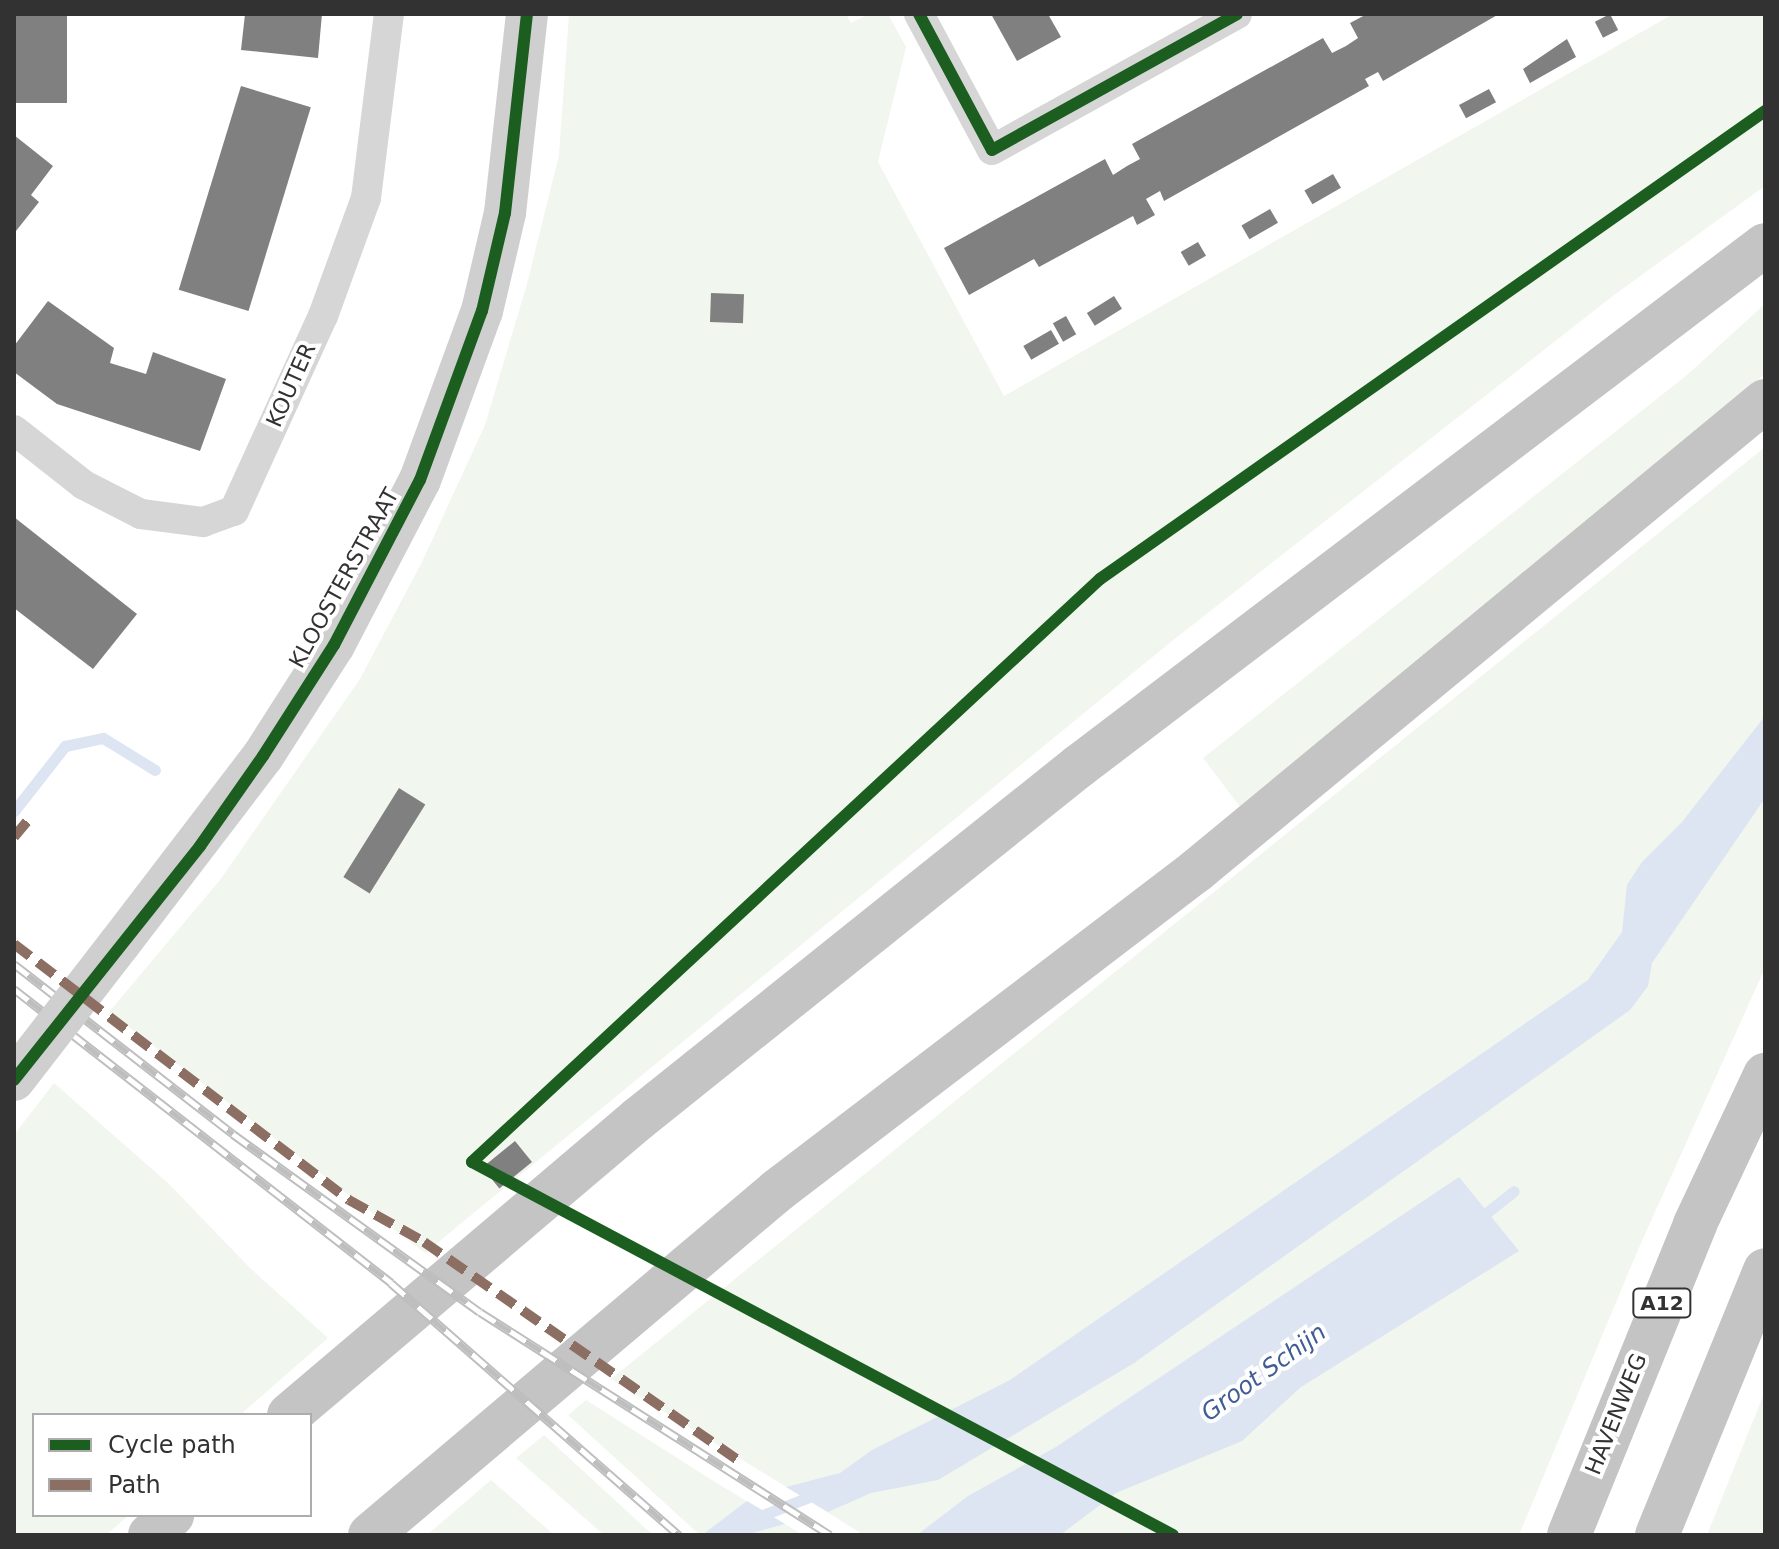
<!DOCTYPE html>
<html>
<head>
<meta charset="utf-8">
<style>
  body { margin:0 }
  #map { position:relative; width:1779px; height:1549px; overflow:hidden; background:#fff; font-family:"DejaVu Sans",sans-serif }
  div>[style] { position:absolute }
  .green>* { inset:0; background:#f1f6ee }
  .water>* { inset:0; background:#dde4f2 }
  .stream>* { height:11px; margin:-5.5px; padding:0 5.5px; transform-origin:5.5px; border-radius:5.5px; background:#dde4f2 }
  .building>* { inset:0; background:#808080; transform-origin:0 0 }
  .minor>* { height:30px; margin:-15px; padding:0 15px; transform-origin:15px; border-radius:15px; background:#d6d6d6 }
  .secondary>* { height:42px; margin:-21px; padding:0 21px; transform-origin:21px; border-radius:21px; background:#cfcfcf }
  .motorway>* { height:44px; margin:-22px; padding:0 22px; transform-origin:22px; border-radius:22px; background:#c4c4c4 }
  .rail>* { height:9px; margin-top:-4.5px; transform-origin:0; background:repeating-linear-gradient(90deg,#fff 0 18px,#bebebe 0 36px); box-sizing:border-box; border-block:2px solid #bebebe }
  .secondary-bridge>* { height:42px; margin:-21px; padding:0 21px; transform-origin:21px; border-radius:21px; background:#cfcfcf }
  .quiet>* { height:10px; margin-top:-5px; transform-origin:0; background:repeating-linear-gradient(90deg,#8d6e63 0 20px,transparent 0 30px) }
  .cycleway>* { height:12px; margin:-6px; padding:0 6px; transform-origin:6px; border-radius:6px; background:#1b5e20 }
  span { translate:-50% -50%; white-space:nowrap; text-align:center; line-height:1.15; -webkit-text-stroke:8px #fff; paint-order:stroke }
  .shield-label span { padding:2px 6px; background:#fff; border:2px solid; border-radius:6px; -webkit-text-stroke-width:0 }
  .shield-label { font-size:20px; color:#323232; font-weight:700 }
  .street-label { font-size:22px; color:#323232 }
  .water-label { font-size:24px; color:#415d93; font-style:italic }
  .frame { position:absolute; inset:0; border:16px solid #323232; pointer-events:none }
  .legend { position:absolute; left:32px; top:1413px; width:280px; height:104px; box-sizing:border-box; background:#fff; border:2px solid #adadad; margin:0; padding:10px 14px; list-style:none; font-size:24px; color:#323232 }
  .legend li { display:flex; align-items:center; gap:16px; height:40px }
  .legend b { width:40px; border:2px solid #adadad }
</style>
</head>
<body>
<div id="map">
  <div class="green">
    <i style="clip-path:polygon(569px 14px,846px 14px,851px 23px,869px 14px,888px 14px,906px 47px,878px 162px,1004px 396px,1673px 14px,1765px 14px,1765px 186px,1614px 295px,1172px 641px,425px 1253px,109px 1012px,220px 880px,360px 679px,422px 562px,485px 425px,527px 284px,559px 155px)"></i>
    <i style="clip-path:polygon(1765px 304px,1765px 374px,1241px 808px,1203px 758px,1687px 375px)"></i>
    <i style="clip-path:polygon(1765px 447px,1765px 968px,1637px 1252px,1519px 1535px,864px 1535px,611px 1379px)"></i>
    <i style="clip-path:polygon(54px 1083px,168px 1183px,251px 1269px,328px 1338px,240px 1415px,34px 1415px,34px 1515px,129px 1515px,106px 1535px,14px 1535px,14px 1135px)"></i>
    <i style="clip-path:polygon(1765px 1391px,1765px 1535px,1707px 1535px)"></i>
    <i style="clip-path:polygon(586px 1400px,715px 1482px,803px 1535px,700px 1535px,568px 1415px)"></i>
    <i style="clip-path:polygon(544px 1435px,643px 1526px,653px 1535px,604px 1535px,516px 1458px)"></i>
    <i style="clip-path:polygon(491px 1480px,554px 1535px,427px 1535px)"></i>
  </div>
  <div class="water">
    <i style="clip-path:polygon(1765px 716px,1765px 798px,1652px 963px,1648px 986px,1630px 1010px,1134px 1363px,938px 1480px,871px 1493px,828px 1512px,786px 1487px,840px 1473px,872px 1450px,1010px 1380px,1588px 980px,1622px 932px,1627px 885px,1642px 862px,1682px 822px)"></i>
    <i style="clip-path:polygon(1459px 1177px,1519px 1251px,1301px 1387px,1242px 1441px,1116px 1493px,1060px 1535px,917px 1535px,968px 1496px,1056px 1447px)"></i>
    <i style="clip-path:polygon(747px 1501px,785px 1524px,745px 1535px,702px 1535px)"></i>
  </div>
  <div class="stream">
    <i style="left:14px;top:811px;width:83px;rotate:-51.9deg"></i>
    <i style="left:65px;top:746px;width:39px;rotate:-12deg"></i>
    <i style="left:103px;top:738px;width:61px;rotate:31.6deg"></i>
    <i style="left:1480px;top:1218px;width:43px;rotate:-38.5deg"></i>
    <i style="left:755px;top:1518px;width:66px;rotate:-21.2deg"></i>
  </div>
  <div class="building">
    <i style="left:14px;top:14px;width:53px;height:89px"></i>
    <i style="clip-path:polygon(245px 14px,322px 14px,318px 58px,241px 50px)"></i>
    <i style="clip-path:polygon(991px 14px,1048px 14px,1061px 37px,1017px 61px)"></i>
    <i style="clip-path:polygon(1367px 14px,1499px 14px,1383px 81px,1378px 72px,1365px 79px,1369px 86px,1164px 201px,1160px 191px,1146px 199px,1155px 215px,1137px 225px,1133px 216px,1039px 267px,1034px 259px,969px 295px,944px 248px,1105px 159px,1113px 175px,1127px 166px,1140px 159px,1132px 144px,1323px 38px,1332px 53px,1346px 46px,1358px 38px,1350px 23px)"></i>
    <i style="left:1610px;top:14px;width:18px;height:17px;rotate:63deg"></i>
    <i style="clip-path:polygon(1567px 39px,1576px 57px,1530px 83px,1523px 69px)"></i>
    <i style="left:241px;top:86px;width:73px;height:213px;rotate:17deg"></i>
    <i style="left:1489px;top:89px;width:15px;height:34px;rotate:62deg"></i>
    <i style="clip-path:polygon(14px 135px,53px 166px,31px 195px,39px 202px,16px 231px)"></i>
    <i style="left:1333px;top:174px;width:16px;height:33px;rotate:60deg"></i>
    <i style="left:1270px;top:209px;width:16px;height:33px;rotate:60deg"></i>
    <i style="left:1198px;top:242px;width:16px;height:20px;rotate:60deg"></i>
    <i style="left:711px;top:293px;width:33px;height:29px;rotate:2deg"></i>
    <i style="left:1114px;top:296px;width:15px;height:32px;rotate:58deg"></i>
    <i style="clip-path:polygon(48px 301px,114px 348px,110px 363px,146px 374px,153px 352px,226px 379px,200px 451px,57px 404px,14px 372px,14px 346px)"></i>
    <i style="left:1066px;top:316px;width:21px;height:15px;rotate:61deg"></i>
    <i style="left:1051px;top:330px;width:16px;height:32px;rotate:60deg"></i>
    <i style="clip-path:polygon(14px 517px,137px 614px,93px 669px,14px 608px)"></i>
    <i style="left:399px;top:788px;width:31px;height:105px;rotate:32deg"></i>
    <i style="left:515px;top:1141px;width:27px;height:42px;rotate:51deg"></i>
  </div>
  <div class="minor">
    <i style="left:919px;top:14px;width:154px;rotate:61.8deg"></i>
    <i style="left:992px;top:150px;width:280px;rotate:-29deg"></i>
    <i style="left:14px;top:430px;width:89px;rotate:38.2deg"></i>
    <i style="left:84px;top:485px;width:64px;rotate:27deg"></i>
    <i style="left:141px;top:514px;width:63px;rotate:7.4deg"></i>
    <i style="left:203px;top:522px;width:33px;rotate:-20deg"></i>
    <i style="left:234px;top:511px;width:214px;rotate:-65.5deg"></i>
    <i style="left:323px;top:316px;width:126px;rotate:-70deg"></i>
    <i style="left:366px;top:198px;width:185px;rotate:-82.9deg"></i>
  </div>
  <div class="secondary">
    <i style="left:120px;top:943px;width:235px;rotate:-52.6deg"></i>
    <i style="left:263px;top:756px;width:132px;rotate:-57.4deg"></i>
    <i style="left:334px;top:645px;width:186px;rotate:-62.5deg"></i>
    <i style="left:420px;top:480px;width:180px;rotate:-69.9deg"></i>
    <i style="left:482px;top:311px;width:101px;rotate:-76.8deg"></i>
    <i style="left:505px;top:213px;width:200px;rotate:-83.7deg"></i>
  </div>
  <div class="motorway">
    <i style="left:289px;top:1415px;width:458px;rotate:-40.3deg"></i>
    <i style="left:638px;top:1119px;width:565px;rotate:-38.68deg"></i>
    <i style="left:1079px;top:766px;width:861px;rotate:-37.22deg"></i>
    <i style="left:150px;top:1535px;width:30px;rotate:-42deg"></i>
    <i style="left:370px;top:1535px;width:534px;rotate:-40.22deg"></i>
    <i style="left:778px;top:1190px;width:526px;rotate:-37.35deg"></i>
    <i style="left:1196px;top:871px;width:738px;rotate:-39.56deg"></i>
    <i style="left:1569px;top:1535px;width:336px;rotate:-67.9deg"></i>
    <i style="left:1695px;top:1224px;width:165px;rotate:-64.8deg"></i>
    <i style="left:1657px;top:1535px;width:286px;rotate:-67.8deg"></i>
  </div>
  <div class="rail">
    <i style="left:14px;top:964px;width:277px;rotate:37.8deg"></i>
    <i style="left:233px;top:1134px;width:304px;rotate:35.8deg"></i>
    <i style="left:480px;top:1312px;width:415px;rotate:32.5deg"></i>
    <i style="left:14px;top:989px;width:478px;rotate:37.9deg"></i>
    <i style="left:391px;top:1283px;width:383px;rotate:41.2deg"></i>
  </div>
  <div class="secondary-bridge">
    <i style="left:14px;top:1080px;width:173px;rotate:-52.3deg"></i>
  </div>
  <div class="quiet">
    <i style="left:14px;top:837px;width:26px;rotate:-50deg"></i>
    <i style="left:14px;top:944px;width:422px;rotate:37.4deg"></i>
    <i style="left:349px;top:1200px;width:86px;rotate:29.2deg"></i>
    <i style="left:424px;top:1242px;width:385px;rotate:34.8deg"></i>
  </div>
  <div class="cycleway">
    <i style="left:919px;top:14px;width:154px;rotate:61.8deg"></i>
    <i style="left:992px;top:150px;width:280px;rotate:-29deg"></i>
    <i style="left:14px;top:1080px;width:299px;rotate:-51.5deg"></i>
    <i style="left:200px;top:846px;width:110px;rotate:-55deg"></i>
    <i style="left:263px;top:756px;width:132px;rotate:-57.4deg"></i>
    <i style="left:334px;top:645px;width:186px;rotate:-62.5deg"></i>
    <i style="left:420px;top:480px;width:180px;rotate:-69.9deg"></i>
    <i style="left:482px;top:311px;width:101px;rotate:-76.8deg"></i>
    <i style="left:505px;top:213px;width:200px;rotate:-83.7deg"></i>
    <i style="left:1173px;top:1535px;width:794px;rotate:-151.98deg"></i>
    <i style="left:472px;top:1162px;width:857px;rotate:-42.87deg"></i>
    <i style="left:1100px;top:579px;width:813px;rotate:-35.14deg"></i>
  </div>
  <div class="shield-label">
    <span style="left:1662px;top:1303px">A12</span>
  </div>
  <div class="street-label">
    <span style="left:291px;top:385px;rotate:-66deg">KOUTER</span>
    <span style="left:344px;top:578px;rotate:-61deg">KLOOSTERSTRAAT</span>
    <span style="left:1616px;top:1414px;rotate:-68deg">HAVENWEG</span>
  </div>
  <div class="water-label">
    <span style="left:1264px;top:1373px;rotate:-36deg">Groot Schijn</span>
  </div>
  <div class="frame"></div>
  <ul class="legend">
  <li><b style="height:10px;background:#1b5e20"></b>Cycle path</li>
  <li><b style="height:10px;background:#8d6e63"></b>Path</li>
  </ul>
</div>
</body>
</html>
